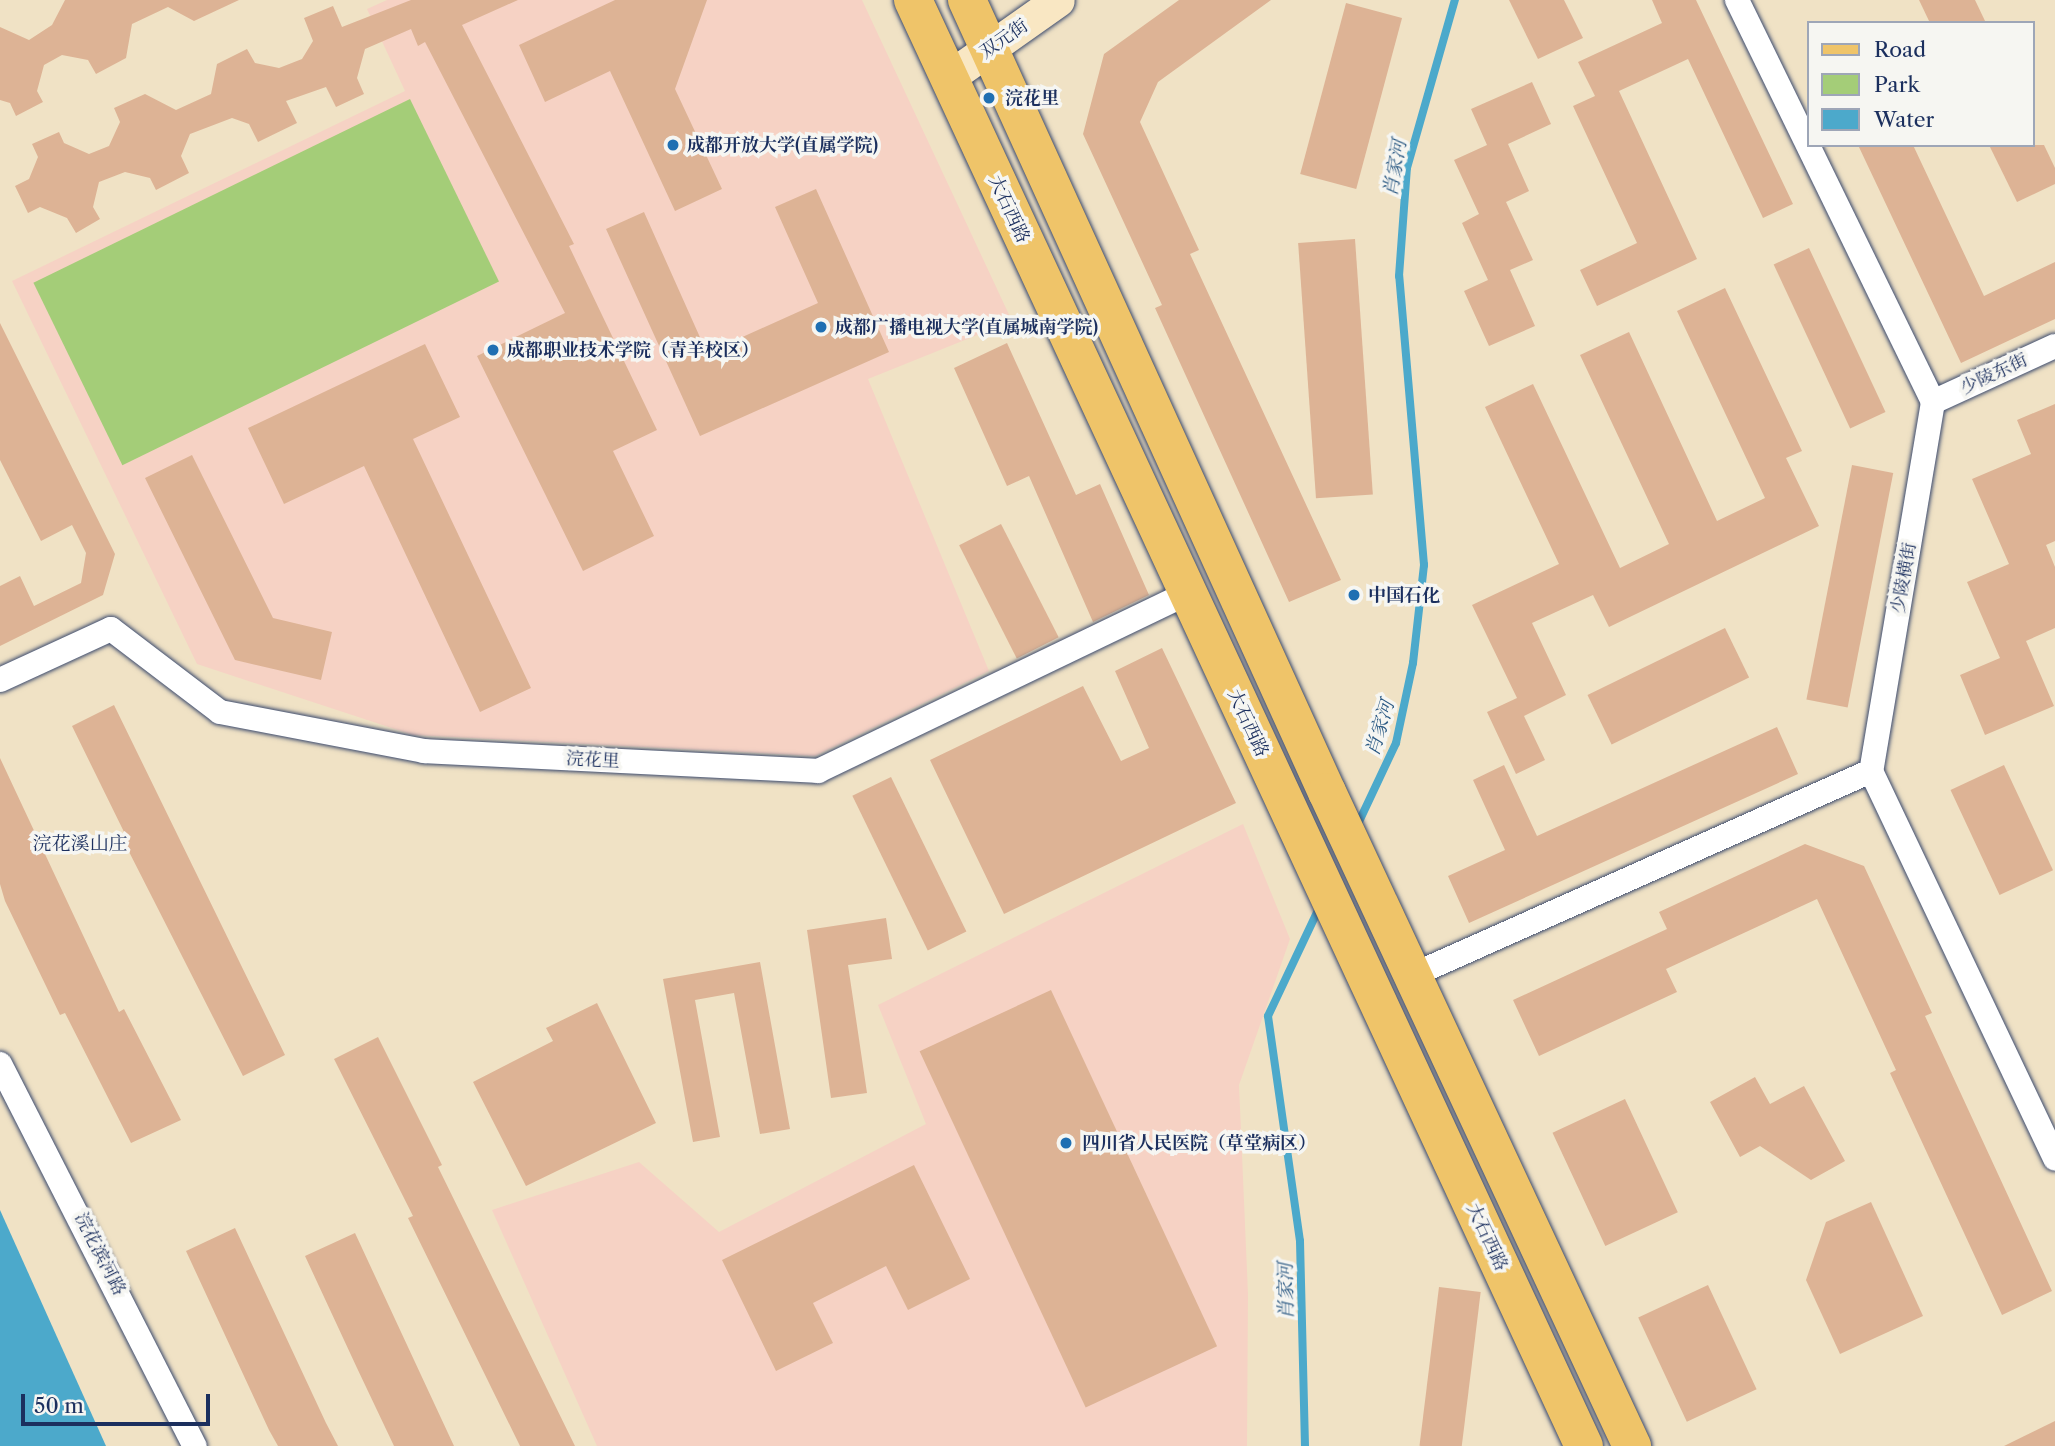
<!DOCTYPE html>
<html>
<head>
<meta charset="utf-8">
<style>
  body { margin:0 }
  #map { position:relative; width:2055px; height:1446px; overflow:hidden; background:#f0e2c5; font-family:"Libre Caslon Text","Noto Serif SC",serif }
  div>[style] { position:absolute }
  .built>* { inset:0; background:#f6d2c4 }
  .green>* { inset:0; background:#a4cd78; transform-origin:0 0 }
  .water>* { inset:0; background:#4ca9cb }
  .stream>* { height:8px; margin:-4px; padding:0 4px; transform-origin:4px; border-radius:4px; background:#4ca9cb }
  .building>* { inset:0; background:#ddb395; transform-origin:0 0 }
  .roads { filter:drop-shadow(0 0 2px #3b4a6d) drop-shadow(0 0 2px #3b4a6d) }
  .minor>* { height:24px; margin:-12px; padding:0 12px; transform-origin:12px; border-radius:12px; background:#fff }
  .secondary>* { height:33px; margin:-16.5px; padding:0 16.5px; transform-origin:16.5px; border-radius:16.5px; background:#f9e7c3 }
  .primary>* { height:38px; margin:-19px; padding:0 19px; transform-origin:19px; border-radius:19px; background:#efc469 }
  .dots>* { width:19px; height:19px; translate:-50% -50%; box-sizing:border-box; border:4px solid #f6f6f2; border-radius:50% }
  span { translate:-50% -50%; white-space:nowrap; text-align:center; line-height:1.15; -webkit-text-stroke:7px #f6f6f2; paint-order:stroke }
  .street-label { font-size:18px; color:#1b2f5e }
  .poi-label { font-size:18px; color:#1b2f5e; font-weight:700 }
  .left { translate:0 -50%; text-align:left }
  .water-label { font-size:19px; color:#2c5a84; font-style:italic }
  .neighbourhood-label { font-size:19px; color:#1b2f5e }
  .legend { position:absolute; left:1807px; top:21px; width:228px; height:126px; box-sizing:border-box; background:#f6f6f2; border:2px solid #9ea6b7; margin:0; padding:9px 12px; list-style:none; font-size:21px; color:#1b2f5e }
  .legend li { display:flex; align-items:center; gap:14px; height:35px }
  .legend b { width:35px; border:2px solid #9ea6b7 }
  .scale { position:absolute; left:21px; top:1394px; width:189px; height:32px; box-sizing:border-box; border:4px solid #1b2f5e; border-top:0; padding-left:9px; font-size:21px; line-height:24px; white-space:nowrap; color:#1b2f5e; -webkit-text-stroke:5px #f6f6f2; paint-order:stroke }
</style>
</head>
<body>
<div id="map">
  <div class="built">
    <i style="clip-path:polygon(387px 0,862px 0,1012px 321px,868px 379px,989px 671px,815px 756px,413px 735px,197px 664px,12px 281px,405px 91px,367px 9px)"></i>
    <i style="clip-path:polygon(1243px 824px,1290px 939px,1239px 1085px,1248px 1294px,1247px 1446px,597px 1446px,492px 1210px,639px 1162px,719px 1232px,926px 1124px,878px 1005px)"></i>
  </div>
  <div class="green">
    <i style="left:410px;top:99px;width:203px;height:419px;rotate:64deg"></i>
  </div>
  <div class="water">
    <i style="clip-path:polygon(0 1210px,106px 1446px,0 1446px)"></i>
  </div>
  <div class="stream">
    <i style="left:1356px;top:828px;width:94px;rotate:-64.8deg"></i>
    <i style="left:1396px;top:743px;width:82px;rotate:-78deg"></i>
    <i style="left:1413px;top:663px;width:99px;rotate:-83.6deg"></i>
    <i style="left:1424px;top:565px;width:290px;rotate:-94.9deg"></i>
    <i style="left:1399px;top:276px;width:108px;rotate:-85.8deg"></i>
    <i style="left:1407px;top:168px;width:175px;rotate:-74.1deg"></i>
    <i style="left:1305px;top:1446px;width:205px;rotate:-91.4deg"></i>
    <i style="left:1300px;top:1241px;width:227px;rotate:-98.1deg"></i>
    <i style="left:1268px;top:1016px;width:122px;rotate:-64.7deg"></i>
  </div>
  <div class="building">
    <i style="clip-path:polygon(65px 0,239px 0,194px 21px,168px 7px,132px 24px,126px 58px,96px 74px,88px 60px,62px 55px,44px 65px,37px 91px,43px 102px,16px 116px,10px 103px,0 100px,0 27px,29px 40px,52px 25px)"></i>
    <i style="clip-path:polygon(411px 0,518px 0,462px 25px,574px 244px,569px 246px,657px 430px,613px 451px,654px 536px,583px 571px,477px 356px,565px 313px,425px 42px,418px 46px,411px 29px,365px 49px,357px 78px,364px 94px,336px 107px,326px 87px,286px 101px,297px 123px,258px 142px,249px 124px,232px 118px,190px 134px,181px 156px,189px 173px,156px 190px,150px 178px,125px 172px,99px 182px,93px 207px,100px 219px,76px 233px,67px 218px,40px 207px,28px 213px,15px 186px,29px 179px,38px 157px,32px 144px,59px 132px,64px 143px,89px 154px,109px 146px,120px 122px,114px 108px,145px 94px,176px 110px,211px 94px,217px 64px,247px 49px,255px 63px,279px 68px,302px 59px,313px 41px,304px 18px,333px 6px,342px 27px)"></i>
    <i style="clip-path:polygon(615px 0,707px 0,675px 89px,722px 189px,675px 211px,610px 71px,545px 102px,519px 45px)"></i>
    <i style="clip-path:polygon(1179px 0,1271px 0,1158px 82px,1140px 122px,1199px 250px,1190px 254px,1341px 580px,1289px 602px,1155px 308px,1162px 305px,1083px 134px,1104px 54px)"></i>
    <i style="clip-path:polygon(1509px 0,1564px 0,1583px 38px,1538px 59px)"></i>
    <i style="clip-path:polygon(1652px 0,1696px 0,1793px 204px,1763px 218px,1688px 59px,1619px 91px,1697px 259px,1597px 306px,1580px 270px,1637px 243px,1573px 106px,1595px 96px,1578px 62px,1662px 23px)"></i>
    <i style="clip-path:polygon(1919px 0,1975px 0,1986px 23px,1930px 23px)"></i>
    <i style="left:1346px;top:3px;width:58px;height:177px;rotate:15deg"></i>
    <i style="clip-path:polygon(1532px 82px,1551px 124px,1508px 144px,1529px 191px,1506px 202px,1533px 260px,1510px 270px,1535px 326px,1489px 346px,1464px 291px,1488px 280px,1462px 223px,1479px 214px,1454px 160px,1487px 145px,1471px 109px)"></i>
    <i style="clip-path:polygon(1858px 145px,1913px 145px,1984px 296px,2055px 262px,2055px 319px,1961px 363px)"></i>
    <i style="clip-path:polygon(1989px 145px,2044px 145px,2055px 168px,2055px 184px,2017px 202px)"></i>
    <i style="clip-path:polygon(816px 189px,889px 352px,700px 436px,606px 229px,644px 212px,707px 353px,818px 303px,775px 207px)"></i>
    <i style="left:1355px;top:239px;width:256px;height:57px;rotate:86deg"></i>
    <i style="left:1809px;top:248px;width:181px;height:39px;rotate:65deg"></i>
    <i style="clip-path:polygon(1725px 288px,1802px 451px,1786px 458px,1819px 526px,1609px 627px,1593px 595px,1532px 623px,1566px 695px,1524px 716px,1545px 760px,1516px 774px,1487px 712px,1517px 698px,1472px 605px,1559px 564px,1485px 407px,1533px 384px,1620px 568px,1669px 544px,1580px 355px,1629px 332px,1717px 521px,1765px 498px,1677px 311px)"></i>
    <i style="clip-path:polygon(0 323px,115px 554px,103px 595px,0 646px,0 586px,20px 576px,34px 606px,81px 583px,86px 553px,72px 525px,41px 541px,0 460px)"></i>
    <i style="clip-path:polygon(1007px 343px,1076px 495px,1100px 484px,1149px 595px,1093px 622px,1029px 476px,1007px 486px,954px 368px)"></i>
    <i style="clip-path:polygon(425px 344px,460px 417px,413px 439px,531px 688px,480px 712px,364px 466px,284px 504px,248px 428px)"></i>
    <i style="clip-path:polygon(2055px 404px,2055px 541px,2046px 545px,2055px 567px,2055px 628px,2026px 641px,2054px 706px,1985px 735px,1960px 675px,2000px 658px,1967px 582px,2009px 564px,1972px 479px,2031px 454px,2017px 420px)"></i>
    <i style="clip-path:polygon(192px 455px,273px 618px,332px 632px,321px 680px,235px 660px,145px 478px)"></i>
    <i style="left:1852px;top:465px;width:42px;height:239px;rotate:11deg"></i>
    <i style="left:1001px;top:524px;width:127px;height:47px;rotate:63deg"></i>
    <i style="left:1725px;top:628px;width:55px;height:153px;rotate:64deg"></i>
    <i style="clip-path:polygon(1162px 648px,1236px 803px,1004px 914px,930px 760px,1083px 686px,1121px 761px,1149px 748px,1115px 671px)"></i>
    <i style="clip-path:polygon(114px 705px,285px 1055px,243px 1076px,122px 838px,126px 836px,72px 726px)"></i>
    <i style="clip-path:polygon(1777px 727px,1798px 774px,1469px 923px,1448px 876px,1505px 850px,1473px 780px,1504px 765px,1537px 836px)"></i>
    <i style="clip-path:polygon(0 758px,119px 1012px,124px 1009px,181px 1120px,131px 1143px,65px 1013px,60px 1015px,5px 901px,0 884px)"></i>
    <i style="left:2004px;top:765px;width:116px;height:59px;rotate:65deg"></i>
    <i style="left:891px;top:777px;width:172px;height:43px;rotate:64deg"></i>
    <i style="clip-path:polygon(1805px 844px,1864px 866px,1932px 1013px,1925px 1016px,2052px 1291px,2002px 1315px,1890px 1073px,1896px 1070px,1817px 899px,1666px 969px,1677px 992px,1539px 1056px,1513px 1000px,1667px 929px,1659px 912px)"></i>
    <i style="clip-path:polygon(886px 918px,892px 959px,848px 965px,867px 1093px,831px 1098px,807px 930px)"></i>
    <i style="clip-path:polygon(760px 962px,790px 1129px,760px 1134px,734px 993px,695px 1000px,720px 1137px,693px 1142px,663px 979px)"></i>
    <i style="left:1051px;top:990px;width:393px;height:145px;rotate:65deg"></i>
    <i style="clip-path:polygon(597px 1003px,656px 1123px,526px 1186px,473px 1082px,553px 1041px,546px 1028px)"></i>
    <i style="clip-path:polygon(378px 1037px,442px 1165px,438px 1167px,575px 1446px,520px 1446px,408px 1218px,413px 1216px,334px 1059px)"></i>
    <i style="clip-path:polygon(1755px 1077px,1770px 1104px,1804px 1086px,1845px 1161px,1811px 1180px,1760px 1146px,1740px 1157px,1710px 1102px)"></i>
    <i style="left:1625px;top:1099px;width:125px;height:80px;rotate:65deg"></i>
    <i style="clip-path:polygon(914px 1165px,970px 1279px,908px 1310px,886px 1266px,813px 1303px,833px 1343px,776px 1371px,722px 1260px)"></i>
    <i style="clip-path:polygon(1871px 1202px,1923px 1316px,1840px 1354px,1806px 1280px,1826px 1222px)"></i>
    <i style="clip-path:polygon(235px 1228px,326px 1423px,338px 1446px,278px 1446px,269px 1430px,186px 1251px)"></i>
    <i style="clip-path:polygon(355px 1233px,414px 1360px,454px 1446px,394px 1446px,357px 1368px,305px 1256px)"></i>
    <i style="left:1708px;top:1285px;width:115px;height:77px;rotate:65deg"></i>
    <i style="left:1439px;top:1287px;width:42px;height:160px;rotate:7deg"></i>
    <i style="clip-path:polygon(2055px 1421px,2055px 1446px,2004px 1446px)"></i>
  </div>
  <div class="roads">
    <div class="minor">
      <i style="left:1737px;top:0;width:447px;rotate:64deg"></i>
      <i style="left:1933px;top:402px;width:374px;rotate:99.5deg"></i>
      <i style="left:1871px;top:771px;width:429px;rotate:64.6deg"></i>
      <i style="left:1933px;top:402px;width:134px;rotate:-24.7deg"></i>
      <i style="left:0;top:680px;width:122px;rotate:-24.7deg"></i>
      <i style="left:111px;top:629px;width:137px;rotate:37.3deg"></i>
      <i style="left:220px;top:712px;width:208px;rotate:10.8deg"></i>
      <i style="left:424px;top:751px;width:395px;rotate:2.9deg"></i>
      <i style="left:818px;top:771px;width:411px;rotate:-25.7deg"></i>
      <i style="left:1413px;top:975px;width:501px;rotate:-24.01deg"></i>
      <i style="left:0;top:1064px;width:429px;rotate:63deg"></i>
    </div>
    <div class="secondary">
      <i style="left:949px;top:77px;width:133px;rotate:-35.2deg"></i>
    </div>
    <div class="primary">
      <i style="left:913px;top:0;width:1594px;rotate:65.11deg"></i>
      <i style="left:967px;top:0;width:870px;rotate:65.56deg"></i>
      <i style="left:1327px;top:792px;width:722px;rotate:65deg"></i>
    </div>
  </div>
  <div class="dots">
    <i style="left:989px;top:98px;background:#1f6fb2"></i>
    <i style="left:673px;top:145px;background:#1f6fb2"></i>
    <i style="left:821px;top:327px;background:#1f6fb2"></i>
    <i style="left:493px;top:350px;background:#1f6fb2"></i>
    <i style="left:1354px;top:595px;background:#1f6fb2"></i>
    <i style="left:1066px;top:1143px;background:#1f6fb2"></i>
  </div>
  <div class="street-label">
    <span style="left:1004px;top:39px;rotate:-35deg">双元街</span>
    <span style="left:1009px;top:209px;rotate:65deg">大石西路</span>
    <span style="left:1994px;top:374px;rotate:-25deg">少陵东街</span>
    <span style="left:1904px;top:578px;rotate:-80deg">少陵横街</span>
    <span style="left:1248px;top:723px;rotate:65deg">大石西路</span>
    <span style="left:593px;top:760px;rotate:3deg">浣花里</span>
    <span style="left:1487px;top:1237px;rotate:65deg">大石西路</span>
    <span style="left:100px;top:1254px;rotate:63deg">浣花滨河路</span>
  </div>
  <div class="poi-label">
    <span class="left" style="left:1005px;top:98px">浣花里</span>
    <span class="left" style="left:687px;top:145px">成都开放大学(直属学院)</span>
    <span class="left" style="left:835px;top:327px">成都广播电视大学(直属城南学院)</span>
    <span class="left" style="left:507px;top:350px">成都职业技术学院（青羊校区）</span>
    <span class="left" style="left:1368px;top:595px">中国石化</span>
    <span class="left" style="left:1082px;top:1143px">四川省人民医院（草堂病区）</span>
  </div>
  <div class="water-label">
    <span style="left:1395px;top:168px;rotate:-80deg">肖家河</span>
    <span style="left:1380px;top:728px;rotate:-73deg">肖家河</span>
    <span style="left:1286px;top:1291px;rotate:-91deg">肖家河</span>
  </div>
  <div class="neighbourhood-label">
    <span style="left:80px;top:844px">浣花溪山庄</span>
  </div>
  <ul class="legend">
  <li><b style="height:9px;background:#efc469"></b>Road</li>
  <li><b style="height:19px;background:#a4cd78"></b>Park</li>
  <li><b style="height:19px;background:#4ca9cb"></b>Water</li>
  </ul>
  <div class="scale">50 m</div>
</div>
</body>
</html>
